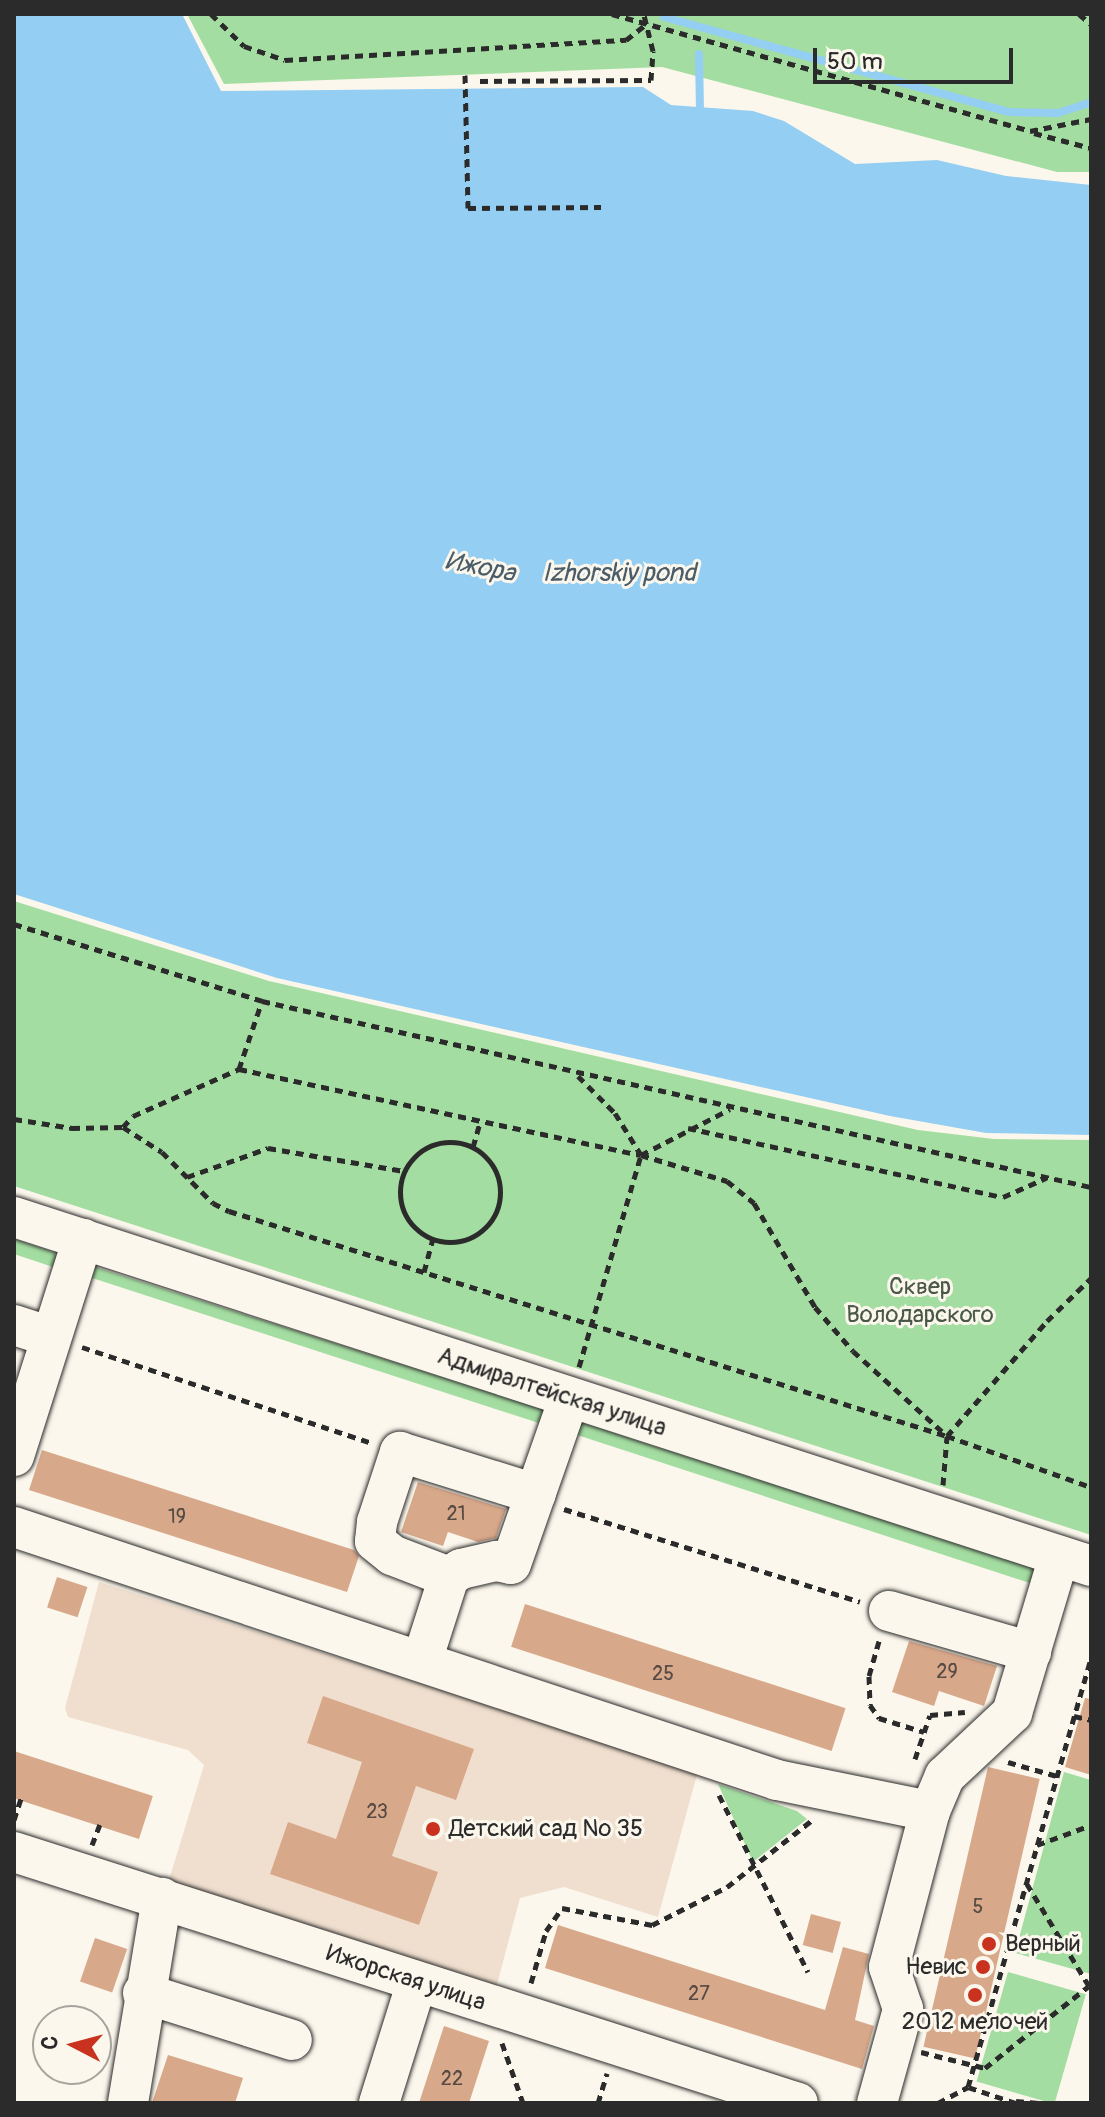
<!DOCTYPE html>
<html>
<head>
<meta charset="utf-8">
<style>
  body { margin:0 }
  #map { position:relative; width:1105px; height:2117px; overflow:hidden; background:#fbf7ec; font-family:Pangolin,sans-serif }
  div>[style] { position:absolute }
  .built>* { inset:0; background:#f0dfcf }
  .green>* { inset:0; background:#a4dda1; transform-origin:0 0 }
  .water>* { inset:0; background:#94cef3 }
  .stream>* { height:8px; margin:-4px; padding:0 4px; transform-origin:4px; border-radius:4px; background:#94cef3 }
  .building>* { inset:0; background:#d8a88a; transform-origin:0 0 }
  .path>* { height:5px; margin-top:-2.5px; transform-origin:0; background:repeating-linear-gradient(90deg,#2b2b2b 0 8px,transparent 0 14px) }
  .path>.ring { margin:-2.5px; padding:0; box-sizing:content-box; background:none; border:5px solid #2b2b2b; border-radius:50% }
  .roads { filter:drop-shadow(0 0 2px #2b2b2b) drop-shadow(0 0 2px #2b2b2b) }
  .minor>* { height:40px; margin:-20px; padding:0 20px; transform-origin:20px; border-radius:20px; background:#fbf7ec }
  .dots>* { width:22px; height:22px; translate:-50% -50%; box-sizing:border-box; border:4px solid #fbf7ec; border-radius:50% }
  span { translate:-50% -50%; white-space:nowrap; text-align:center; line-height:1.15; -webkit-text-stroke:6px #fbf7ec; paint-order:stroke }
  .number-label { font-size:20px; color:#564a43 }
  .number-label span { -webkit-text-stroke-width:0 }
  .park-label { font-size:24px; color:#495848 }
  .street-label { font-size:24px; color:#2b2b2b }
  .poi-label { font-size:24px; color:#2b2b2b }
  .left { translate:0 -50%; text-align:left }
  .right { translate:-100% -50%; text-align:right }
  .water-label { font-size:26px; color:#4a5c67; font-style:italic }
  .frame { position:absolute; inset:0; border:16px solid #2b2b2b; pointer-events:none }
  .north { position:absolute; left:32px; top:2005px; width:80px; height:80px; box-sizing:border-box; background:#fbf7ec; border:2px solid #a8a59f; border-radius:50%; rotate:276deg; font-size:22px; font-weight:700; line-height:32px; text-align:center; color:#2b2b2b }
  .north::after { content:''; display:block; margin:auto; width:28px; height:36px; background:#c8321e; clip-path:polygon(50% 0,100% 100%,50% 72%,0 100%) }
  .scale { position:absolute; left:813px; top:48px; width:200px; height:36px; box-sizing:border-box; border:4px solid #2b2b2b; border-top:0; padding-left:10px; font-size:24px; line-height:28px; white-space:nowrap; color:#2b2b2b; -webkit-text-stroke:6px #fbf7ec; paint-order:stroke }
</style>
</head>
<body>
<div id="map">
  <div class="built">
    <i style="clip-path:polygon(99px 1582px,698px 1771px,658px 1917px,564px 1887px,520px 1898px,495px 1992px,166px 1890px,204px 1765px,188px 1750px,68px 1717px,65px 1708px)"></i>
  </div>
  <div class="green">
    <i style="clip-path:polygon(187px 14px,1091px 14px,1091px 172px,1057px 172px,662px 67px,224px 84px)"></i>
    <i style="clip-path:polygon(14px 901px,269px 981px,918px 1130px,994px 1139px,1091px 1140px,1091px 1535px,14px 1186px)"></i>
    <i style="clip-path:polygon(14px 1239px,54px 1252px,62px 1270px,14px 1254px)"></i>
    <i style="clip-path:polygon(92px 1266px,545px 1410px,551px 1427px,83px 1275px)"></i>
    <i style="clip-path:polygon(580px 1422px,1035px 1569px,1042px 1587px,565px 1431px)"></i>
    <i style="clip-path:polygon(1064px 1772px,1091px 1780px,1091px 1974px,1015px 1953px)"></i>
    <i style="clip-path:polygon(718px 1784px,797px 1811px,807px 1819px,753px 1862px)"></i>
    <i style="left:1008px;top:1972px;width:81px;height:114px;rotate:16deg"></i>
  </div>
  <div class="water">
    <i style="clip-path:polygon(14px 14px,182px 14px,221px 91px,643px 87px,671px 105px,753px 111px,784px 121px,855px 164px,937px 160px,1006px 176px,1091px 185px,1091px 1135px,986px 1133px,890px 1116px,277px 978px,14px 894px)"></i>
  </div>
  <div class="stream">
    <i style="left:664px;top:17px;width:358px;rotate:15.4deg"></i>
    <i style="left:1009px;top:112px;width:49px;rotate:1.2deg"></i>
    <i style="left:1058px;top:113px;width:35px;rotate:-18deg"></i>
    <i style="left:699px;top:54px;width:56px;rotate:89deg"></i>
  </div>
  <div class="building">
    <i style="clip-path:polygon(42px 1450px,354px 1550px,359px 1556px,347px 1592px,29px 1490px)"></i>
    <i style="clip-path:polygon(418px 1482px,506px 1509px,496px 1538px,478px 1542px,448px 1532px,443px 1546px,401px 1532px)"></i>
    <i style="left:57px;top:1577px;width:32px;height:32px;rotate:18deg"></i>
    <i style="left:525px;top:1604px;width:337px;height:45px;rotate:18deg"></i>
    <i style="clip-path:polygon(909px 1641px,997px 1666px,984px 1706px,939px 1691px,934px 1706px,892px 1692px)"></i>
    <i style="clip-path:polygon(323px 1696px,474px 1749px,456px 1800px,416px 1786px,392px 1856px,438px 1872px,419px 1925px,270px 1874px,288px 1822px,336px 1839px,362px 1762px,307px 1743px)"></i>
    <i style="clip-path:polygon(1085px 1698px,1091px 1699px,1091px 1775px,1065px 1767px)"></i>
    <i style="left:14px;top:1751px;width:146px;height:45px;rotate:18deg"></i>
    <i style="left:988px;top:1767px;width:53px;height:287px;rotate:13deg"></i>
    <i style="left:811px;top:1914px;width:31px;height:32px;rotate:15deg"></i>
    <i style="clip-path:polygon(558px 1925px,825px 2010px,843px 1947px,869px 1954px,855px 2020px,874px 2026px,862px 2069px,545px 1968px)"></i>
    <i style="left:95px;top:1938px;width:34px;height:46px;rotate:19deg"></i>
    <i style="clip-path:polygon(444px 2026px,489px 2041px,469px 2103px,419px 2103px)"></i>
    <i style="clip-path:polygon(168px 2055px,243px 2078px,235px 2103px,152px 2103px)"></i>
  </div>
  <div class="path">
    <i style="left:211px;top:14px;width:46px;rotate:44.1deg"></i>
    <i style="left:244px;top:46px;width:43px;rotate:18.9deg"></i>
    <i style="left:285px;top:60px;width:342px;rotate:-3.4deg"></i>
    <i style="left:626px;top:40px;width:23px;rotate:-38deg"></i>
    <i style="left:612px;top:14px;width:434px;rotate:15.6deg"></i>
    <i style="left:1030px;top:131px;width:62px;rotate:-11.1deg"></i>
    <i style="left:1079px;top:14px;width:16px;rotate:40deg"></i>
    <i style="left:465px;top:75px;width:133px;rotate:88.7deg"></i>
    <i style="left:468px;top:208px;width:133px;rotate:-0.4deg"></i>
    <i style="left:480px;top:81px;width:171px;rotate:-0.3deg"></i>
    <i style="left:651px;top:80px;width:29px;rotate:-86deg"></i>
    <i style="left:653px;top:51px;width:38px;rotate:-104deg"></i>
    <i style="left:1034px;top:133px;width:59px;rotate:14.7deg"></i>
    <i style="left:14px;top:924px;width:260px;rotate:17.2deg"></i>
    <i style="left:262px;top:1001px;width:850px;rotate:12.65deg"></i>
    <i style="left:239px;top:1069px;width:72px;rotate:-71.3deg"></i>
    <i style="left:578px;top:1076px;width:52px;rotate:45deg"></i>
    <i style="left:615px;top:1113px;width:49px;rotate:58.2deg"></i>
    <i style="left:641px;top:1155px;width:100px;rotate:-27.3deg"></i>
    <i style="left:14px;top:1119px;width:59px;rotate:8.8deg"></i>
    <i style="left:72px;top:1128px;width:51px;rotate:-1.1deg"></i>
    <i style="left:123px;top:1127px;width:15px;rotate:-48deg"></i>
    <i style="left:133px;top:1116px;width:116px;rotate:-23.9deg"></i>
    <i style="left:239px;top:1069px;width:411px;rotate:12.1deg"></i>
    <i style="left:641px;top:1155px;width:90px;rotate:16.8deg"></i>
    <i style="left:727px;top:1181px;width:35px;rotate:39deg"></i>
    <i style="left:754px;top:1203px;width:121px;rotate:59.6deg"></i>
    <i style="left:815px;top:1307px;width:58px;rotate:49.2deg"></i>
    <i style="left:853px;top:1351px;width:127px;rotate:42.1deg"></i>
    <i style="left:123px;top:1127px;width:46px;rotate:32.7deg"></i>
    <i style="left:162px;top:1152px;width:72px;rotate:45deg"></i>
    <i style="left:213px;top:1203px;width:18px;rotate:27deg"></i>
    <i style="left:229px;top:1211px;width:752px;rotate:17.4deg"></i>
    <i style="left:947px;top:1436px;width:153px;rotate:19.5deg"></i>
    <i style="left:688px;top:1128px;width:322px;rotate:12.4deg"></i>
    <i style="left:1003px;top:1197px;width:47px;rotate:-23.8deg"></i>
    <i class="ring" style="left:400px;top:1142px;width:95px;height:95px"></i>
    <i style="left:473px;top:1147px;width:25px;rotate:-74deg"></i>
    <i style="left:187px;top:1177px;width:86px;rotate:-19.7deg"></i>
    <i style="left:268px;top:1148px;width:138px;rotate:9.6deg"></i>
    <i style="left:424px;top:1272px;width:34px;rotate:-75deg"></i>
    <i style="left:82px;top:1347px;width:305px;rotate:18.3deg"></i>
    <i style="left:579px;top:1367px;width:221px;rotate:-73.7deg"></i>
    <i style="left:943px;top:1485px;width:49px;rotate:-85.3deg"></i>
    <i style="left:947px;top:1436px;width:152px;rotate:-49deg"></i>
    <i style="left:1047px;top:1321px;width:62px;rotate:-44.3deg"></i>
    <i style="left:564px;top:1509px;width:310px;rotate:17.4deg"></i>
    <i style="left:879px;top:1641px;width:36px;rotate:106deg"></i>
    <i style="left:869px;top:1676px;width:29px;rotate:88deg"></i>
    <i style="left:870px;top:1705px;width:16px;rotate:55deg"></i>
    <i style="left:879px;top:1718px;width:47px;rotate:17.3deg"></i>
    <i style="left:1074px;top:1716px;width:17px;rotate:13deg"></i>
    <i style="left:915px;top:1759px;width:46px;rotate:-71.2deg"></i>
    <i style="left:930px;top:1715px;width:35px;rotate:-5deg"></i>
    <i style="left:1008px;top:1762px;width:51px;rotate:15.9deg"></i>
    <i style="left:719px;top:1795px;width:198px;rotate:63.3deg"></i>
    <i style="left:14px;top:1820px;width:23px;rotate:-72deg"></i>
    <i style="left:92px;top:1845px;width:22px;rotate:-69deg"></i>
    <i style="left:1037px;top:1845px;width:58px;rotate:-20.3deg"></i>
    <i style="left:531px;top:1983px;width:54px;rotate:-73.9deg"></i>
    <i style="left:546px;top:1931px;width:28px;rotate:-55deg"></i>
    <i style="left:562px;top:1908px;width:92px;rotate:10.7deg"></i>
    <i style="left:652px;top:1925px;width:84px;rotate:-26.9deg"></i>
    <i style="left:727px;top:1887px;width:108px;rotate:-38.2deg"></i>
    <i style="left:502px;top:2043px;width:64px;rotate:70.7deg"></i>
    <i style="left:921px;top:2052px;width:66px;rotate:14deg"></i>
    <i style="left:985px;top:2068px;width:132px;rotate:-38.3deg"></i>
    <i style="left:1089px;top:1986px;width:119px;rotate:-121.3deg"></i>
    <i style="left:1016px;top:2101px;width:23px;rotate:5deg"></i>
    <i style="left:598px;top:2103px;width:31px;rotate:-73deg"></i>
    <i style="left:938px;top:2103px;width:34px;rotate:-28deg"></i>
    <i style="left:1016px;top:2103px;width:51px;rotate:-161.6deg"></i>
    <i style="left:968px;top:2087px;width:447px;rotate:-74deg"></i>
  </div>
  <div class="roads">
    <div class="minor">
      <i style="left:14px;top:1217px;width:1132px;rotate:17.95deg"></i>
      <i style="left:14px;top:1325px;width:39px;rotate:18deg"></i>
      <i style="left:14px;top:1456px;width:228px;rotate:-72.4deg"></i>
      <i style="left:14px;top:1527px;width:804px;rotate:18.34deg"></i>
      <i style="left:777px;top:1780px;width:156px;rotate:11.5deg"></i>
      <i style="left:449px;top:1577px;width:61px;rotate:-158.9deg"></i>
      <i style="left:392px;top:1555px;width:22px;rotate:-141deg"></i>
      <i style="left:375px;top:1541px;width:19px;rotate:-84deg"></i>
      <i style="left:377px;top:1522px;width:74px;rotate:-71.8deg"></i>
      <i style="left:400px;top:1452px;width:142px;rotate:17.2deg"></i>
      <i style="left:889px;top:1611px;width:148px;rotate:16.1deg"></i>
      <i style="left:422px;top:1661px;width:88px;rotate:-72.2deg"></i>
      <i style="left:449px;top:1577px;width:14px;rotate:-34deg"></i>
      <i style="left:461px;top:1569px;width:37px;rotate:-13deg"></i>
      <i style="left:497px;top:1561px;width:14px;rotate:12deg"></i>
      <i style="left:511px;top:1564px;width:176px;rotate:-70.7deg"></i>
      <i style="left:14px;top:1852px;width:823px;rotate:17.75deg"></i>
      <i style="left:143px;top:1993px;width:156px;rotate:17.5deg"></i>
      <i style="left:128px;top:2103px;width:208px;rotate:-80.6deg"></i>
      <i style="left:379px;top:2103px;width:127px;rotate:-72.6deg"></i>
      <i style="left:877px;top:2103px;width:98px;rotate:-74.5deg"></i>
      <i style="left:903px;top:2009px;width:44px;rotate:-108.4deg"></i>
      <i style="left:889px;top:1967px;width:161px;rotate:-75.3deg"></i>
      <i style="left:930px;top:1811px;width:38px;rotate:-67deg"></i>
      <i style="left:945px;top:1776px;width:92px;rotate:-43.2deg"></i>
      <i style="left:1012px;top:1713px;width:164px;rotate:-73.3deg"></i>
    </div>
  </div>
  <div class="dots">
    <i style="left:433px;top:1829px;background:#c8321e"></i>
    <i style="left:989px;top:1944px;background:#c8321e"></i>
    <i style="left:983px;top:1967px;background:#c8321e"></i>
    <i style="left:975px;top:1995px;background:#c8321e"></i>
  </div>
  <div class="number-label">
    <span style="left:456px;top:1513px">21</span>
    <span style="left:177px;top:1516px">19</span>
    <span style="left:947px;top:1671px">29</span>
    <span style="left:663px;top:1673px">25</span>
    <span style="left:377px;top:1811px">23</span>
    <span style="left:978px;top:1906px">5</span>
    <span style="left:699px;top:1993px">27</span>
    <span style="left:452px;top:2078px">22</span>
  </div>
  <div class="park-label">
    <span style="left:920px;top:1301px">Сквер<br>Володарского</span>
  </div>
  <div class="street-label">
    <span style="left:552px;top:1392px;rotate:18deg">Адмиралтейская улица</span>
    <span style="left:406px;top:1978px;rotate:18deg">Ижорская улица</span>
  </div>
  <div class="poi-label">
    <span class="left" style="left:449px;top:1829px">Детский сад № 35</span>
    <span class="left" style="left:1005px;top:1944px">Верный</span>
    <span class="right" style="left:967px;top:1967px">Невис</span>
    <span style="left:975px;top:2022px">2012 мелочей</span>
  </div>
  <div class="water-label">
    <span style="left:480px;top:568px;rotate:11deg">Ижора</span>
    <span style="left:619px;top:574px">Izhorskiy pond</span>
  </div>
  <div class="frame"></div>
  <div class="north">С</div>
  <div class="scale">50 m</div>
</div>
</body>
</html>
